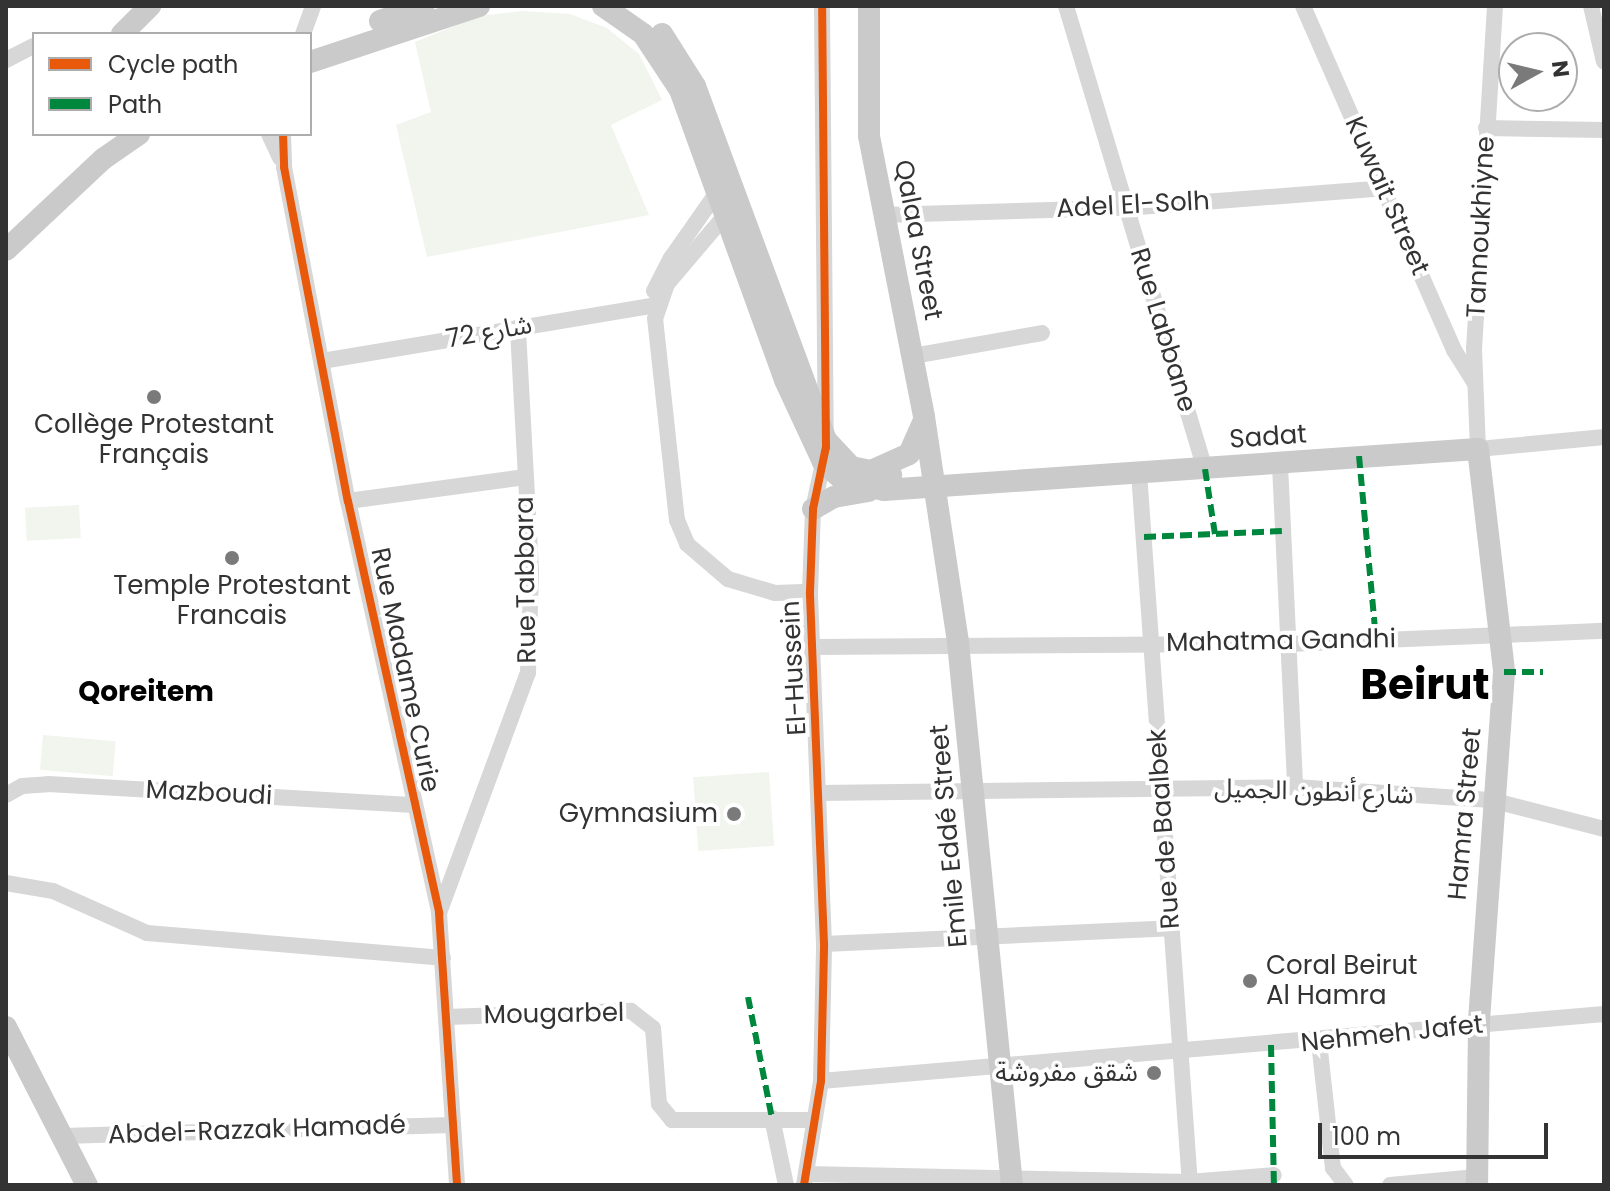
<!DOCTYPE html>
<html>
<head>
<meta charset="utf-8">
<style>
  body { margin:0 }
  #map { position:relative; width:1610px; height:1191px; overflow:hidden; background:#fff; font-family:Poppins,"Noto Sans Arabic",sans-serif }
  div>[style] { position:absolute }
  .green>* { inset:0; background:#f1f5ed; transform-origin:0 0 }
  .minor>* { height:16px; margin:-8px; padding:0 8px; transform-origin:8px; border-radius:8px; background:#d7d7d7 }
  .major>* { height:22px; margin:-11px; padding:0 11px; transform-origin:11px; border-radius:11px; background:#cacaca }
  .quiet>* { height:6px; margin-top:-3px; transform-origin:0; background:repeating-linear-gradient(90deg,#00873e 0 12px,transparent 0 18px) }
  .cycleway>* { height:8px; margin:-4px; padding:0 4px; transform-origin:4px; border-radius:4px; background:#e8590c }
  .dots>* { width:22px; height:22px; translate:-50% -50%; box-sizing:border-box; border:4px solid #fff; border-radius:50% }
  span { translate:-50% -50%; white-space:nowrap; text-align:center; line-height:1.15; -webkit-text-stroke:8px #fff; paint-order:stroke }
  .street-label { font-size:26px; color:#333 }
  .poi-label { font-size:26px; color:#333 }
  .right { translate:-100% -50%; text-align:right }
  .left { translate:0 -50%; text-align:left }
  .neighbourhood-label { font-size:28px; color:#000; font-weight:700 }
  .town-label { font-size:42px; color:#000; font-weight:700 }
  .frame { position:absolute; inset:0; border:8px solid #333; pointer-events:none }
  .legend { position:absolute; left:32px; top:32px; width:280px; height:104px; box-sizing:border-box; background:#fff; border:2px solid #adadad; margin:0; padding:10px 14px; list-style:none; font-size:24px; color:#333 }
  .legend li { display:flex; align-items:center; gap:16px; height:40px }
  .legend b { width:40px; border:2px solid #adadad }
  .north { position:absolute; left:1498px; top:32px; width:80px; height:80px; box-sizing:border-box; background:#fff; border:2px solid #adadad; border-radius:50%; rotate:82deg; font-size:22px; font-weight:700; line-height:32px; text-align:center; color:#333 }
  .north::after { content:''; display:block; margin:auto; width:28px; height:36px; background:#7a7a7a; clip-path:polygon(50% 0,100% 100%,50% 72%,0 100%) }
  .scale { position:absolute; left:1318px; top:1123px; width:230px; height:36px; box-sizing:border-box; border:4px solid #333; border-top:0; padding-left:10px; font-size:24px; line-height:28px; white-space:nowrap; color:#333; -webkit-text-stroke:6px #fff; paint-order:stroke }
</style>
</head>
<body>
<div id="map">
  <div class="green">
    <i style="clip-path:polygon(522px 11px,570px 14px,607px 28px,639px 54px,662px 100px,611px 125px,649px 215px,427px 257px,396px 125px,431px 112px,415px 42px,479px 16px)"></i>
    <i style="left:79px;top:505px;width:33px;height:54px;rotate:87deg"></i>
    <i style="left:43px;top:735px;width:73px;height:35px;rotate:5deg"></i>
    <i style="left:769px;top:772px;width:74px;height:76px;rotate:86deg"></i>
  </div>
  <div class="minor">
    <i style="left:822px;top:6px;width:425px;rotate:89.5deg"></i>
    <i style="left:1066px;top:6px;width:483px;rotate:73.3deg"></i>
    <i style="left:1303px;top:6px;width:376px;rotate:66.3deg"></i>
    <i style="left:1454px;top:350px;width:39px;rotate:58deg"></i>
    <i style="left:1495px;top:6px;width:344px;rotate:93.5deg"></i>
    <i style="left:1474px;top:349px;width:100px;rotate:87.7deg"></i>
    <i style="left:1478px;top:449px;width:127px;rotate:-5.4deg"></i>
    <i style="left:1591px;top:6px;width:57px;rotate:76.9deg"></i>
    <i style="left:303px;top:34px;width:30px;rotate:-70deg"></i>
    <i style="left:6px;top:60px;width:31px;rotate:-27deg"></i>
    <i style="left:1486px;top:128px;width:118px;rotate:1deg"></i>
    <i style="left:269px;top:134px;width:26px;rotate:65deg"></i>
    <i style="left:283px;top:134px;width:33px;rotate:88deg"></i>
    <i style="left:284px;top:167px;width:340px;rotate:79.2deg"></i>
    <i style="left:348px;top:501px;width:422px;rotate:77.5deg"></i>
    <i style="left:439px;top:913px;width:273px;rotate:86.2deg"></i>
    <i style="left:883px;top:215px;width:243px;rotate:-1.7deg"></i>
    <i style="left:1126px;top:208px;width:258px;rotate:-4.4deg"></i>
    <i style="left:723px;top:218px;width:87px;rotate:130.3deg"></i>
    <i style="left:667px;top:284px;width:36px;rotate:109deg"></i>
    <i style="left:655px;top:318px;width:203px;rotate:83.8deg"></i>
    <i style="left:677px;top:520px;width:26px;rotate:67deg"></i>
    <i style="left:687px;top:544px;width:54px;rotate:40.5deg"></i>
    <i style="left:728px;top:579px;width:49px;rotate:16.6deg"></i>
    <i style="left:775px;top:593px;width:35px;rotate:-2deg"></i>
    <i style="left:654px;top:291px;width:37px;rotate:-63deg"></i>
    <i style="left:671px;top:258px;width:78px;rotate:-54.9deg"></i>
    <i style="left:913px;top:356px;width:131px;rotate:-10.1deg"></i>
    <i style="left:322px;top:361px;width:340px;rotate:-9.5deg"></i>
    <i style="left:1280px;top:465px;width:322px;rotate:87.3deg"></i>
    <i style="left:1139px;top:473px;width:714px;rotate:85.9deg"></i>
    <i style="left:348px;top:501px;width:179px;rotate:-7.7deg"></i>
    <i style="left:815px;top:647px;width:474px;rotate:-0.4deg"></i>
    <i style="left:1289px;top:644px;width:315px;rotate:-2.4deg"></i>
    <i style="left:819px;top:793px;width:476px;rotate:-0.7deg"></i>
    <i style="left:1295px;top:787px;width:196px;rotate:3.8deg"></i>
    <i style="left:1491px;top:800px;width:117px;rotate:14.4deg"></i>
    <i style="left:6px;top:795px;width:18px;rotate:-29deg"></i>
    <i style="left:22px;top:786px;width:26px;rotate:-4deg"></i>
    <i style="left:48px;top:784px;width:367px;rotate:3.3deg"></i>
    <i style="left:6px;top:883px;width:48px;rotate:9.7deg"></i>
    <i style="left:53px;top:891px;width:103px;rotate:24.1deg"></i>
    <i style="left:147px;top:933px;width:297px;rotate:4.8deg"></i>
    <i style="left:439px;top:913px;width:256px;rotate:-69.7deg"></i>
    <i style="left:528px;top:673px;width:103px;rotate:-88.3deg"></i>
    <i style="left:531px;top:570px;width:243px;rotate:-93.1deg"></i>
    <i style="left:824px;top:944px;width:347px;rotate:-2.6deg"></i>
    <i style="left:446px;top:1017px;width:185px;rotate:-1.9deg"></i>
    <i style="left:631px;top:1011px;width:28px;rotate:38deg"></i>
    <i style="left:653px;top:1028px;width:76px;rotate:85.5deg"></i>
    <i style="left:659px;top:1104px;width:21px;rotate:51deg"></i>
    <i style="left:672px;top:1120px;width:142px"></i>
    <i style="left:1319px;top:1042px;width:127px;rotate:83.7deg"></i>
    <i style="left:1333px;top:1168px;width:21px;rotate:53deg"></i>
    <i style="left:821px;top:1081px;width:786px;rotate:-4.89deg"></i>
    <i style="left:772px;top:1118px;width:68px;rotate:78.2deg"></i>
    <i style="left:62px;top:1136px;width:391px;rotate:-1.6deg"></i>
    <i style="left:806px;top:1174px;width:383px;rotate:1.2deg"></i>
    <i style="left:1189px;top:1182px;width:85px;rotate:-4.7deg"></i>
    <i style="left:804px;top:1185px;width:105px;rotate:-80.7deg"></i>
    <i style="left:821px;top:1081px;width:137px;rotate:-88.7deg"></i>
    <i style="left:824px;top:944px;width:352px;rotate:-92.3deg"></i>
    <i style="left:810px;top:592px;width:83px;rotate:-87.9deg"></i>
    <i style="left:813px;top:509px;width:56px;rotate:-77.7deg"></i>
    <i style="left:1390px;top:1185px;width:87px;rotate:-5.3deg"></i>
  </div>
  <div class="major">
    <i style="left:603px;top:6px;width:49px;rotate:35deg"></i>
    <i style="left:643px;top:34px;width:67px;rotate:56.5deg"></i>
    <i style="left:680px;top:90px;width:308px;rotate:70.1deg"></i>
    <i style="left:785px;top:380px;width:90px;rotate:65.1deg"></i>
    <i style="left:823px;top:462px;width:28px;rotate:42deg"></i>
    <i style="left:844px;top:481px;width:41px;rotate:12.7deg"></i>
    <i style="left:884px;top:490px;width:595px;rotate:-3.95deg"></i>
    <i style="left:1478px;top:449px;width:225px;rotate:83.3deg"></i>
    <i style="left:1504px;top:672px;width:354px;rotate:94.1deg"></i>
    <i style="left:1479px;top:1025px;width:160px;rotate:90.7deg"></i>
    <i style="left:869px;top:6px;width:130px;rotate:90deg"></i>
    <i style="left:869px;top:136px;width:286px;rotate:78.9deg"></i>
    <i style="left:924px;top:417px;width:229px;rotate:81.4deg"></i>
    <i style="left:958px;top:643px;width:545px;rotate:84.31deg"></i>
    <i style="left:380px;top:21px;width:46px;rotate:-18.8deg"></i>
    <i style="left:122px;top:34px;width:40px;rotate:-45deg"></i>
    <i style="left:662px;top:34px;width:62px;rotate:57.6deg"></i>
    <i style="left:695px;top:86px;width:377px;rotate:69.7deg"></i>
    <i style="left:826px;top:440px;width:37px;rotate:47deg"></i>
    <i style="left:851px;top:467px;width:41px;rotate:11.3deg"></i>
    <i style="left:310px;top:62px;width:178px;rotate:-18.3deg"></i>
    <i style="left:6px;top:250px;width:133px;rotate:-43.2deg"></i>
    <i style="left:103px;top:159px;width:44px;rotate:-34.8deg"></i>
    <i style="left:871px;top:471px;width:42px;rotate:-24.1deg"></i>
    <i style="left:909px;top:454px;width:35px;rotate:-66deg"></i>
    <i style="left:813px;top:509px;width:24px;rotate:-30deg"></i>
    <i style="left:834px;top:497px;width:35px;rotate:-10deg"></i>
    <i style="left:6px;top:1027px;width:178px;rotate:62.9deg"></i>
  </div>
  <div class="quiet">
    <i style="left:1359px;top:456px;width:186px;rotate:84.7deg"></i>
    <i style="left:1205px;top:469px;width:66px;rotate:81.3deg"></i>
    <i style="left:1144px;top:537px;width:138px;rotate:-2.5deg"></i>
    <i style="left:1504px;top:672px;width:39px"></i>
    <i style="left:748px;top:997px;width:123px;rotate:78.8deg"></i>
    <i style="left:1271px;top:1045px;width:140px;rotate:88.8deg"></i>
  </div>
  <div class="cycleway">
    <i style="left:283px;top:134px;width:33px;rotate:88deg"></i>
    <i style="left:284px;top:167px;width:340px;rotate:79.2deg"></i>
    <i style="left:348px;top:501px;width:422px;rotate:77.5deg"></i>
    <i style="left:439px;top:913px;width:273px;rotate:86.2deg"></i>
    <i style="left:804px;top:1185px;width:105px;rotate:-80.7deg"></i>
    <i style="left:821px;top:1081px;width:137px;rotate:-88.7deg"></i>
    <i style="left:824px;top:944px;width:352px;rotate:-92.3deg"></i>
    <i style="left:810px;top:592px;width:83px;rotate:-87.9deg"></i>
    <i style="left:813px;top:509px;width:63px;rotate:-78.2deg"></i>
    <i style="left:826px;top:447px;width:441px;rotate:-90.5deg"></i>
  </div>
  <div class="dots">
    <i style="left:154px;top:397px;background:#7a7a7a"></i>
    <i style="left:232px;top:558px;background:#7a7a7a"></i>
    <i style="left:734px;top:814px;background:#7a7a7a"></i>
    <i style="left:1250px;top:981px;background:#7a7a7a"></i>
    <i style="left:1154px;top:1073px;background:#7a7a7a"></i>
  </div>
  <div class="street-label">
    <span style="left:1387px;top:196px;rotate:66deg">Kuwait Street</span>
    <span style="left:1133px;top:205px;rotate:-3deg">Adel El-Solh</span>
    <span style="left:1481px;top:227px;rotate:-87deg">Tannoukhiyne</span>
    <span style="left:918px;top:240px;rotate:79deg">Qalaa Street</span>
    <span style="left:1163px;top:330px;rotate:73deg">Rue Labbane</span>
    <span style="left:489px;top:332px;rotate:-10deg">شارع 72</span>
    <span style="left:1268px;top:437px;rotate:-4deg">Sadat</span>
    <span style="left:526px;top:580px;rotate:-91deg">Rue Tabbara</span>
    <span style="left:1281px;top:641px;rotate:-1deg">Mahatma Gandhi</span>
    <span style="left:794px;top:668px;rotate:-93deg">El-Hussein</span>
    <span style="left:405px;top:670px;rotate:78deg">Rue Madame Curie</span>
    <span style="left:1314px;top:792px;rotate:2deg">شارع أنطون الجميل</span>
    <span style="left:209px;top:793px;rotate:3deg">Mazboudi</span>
    <span style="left:1465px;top:814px;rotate:-85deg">Hamra Street</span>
    <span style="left:1164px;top:829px;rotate:-94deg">Rue de Baalbek</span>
    <span style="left:949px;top:836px;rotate:-95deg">Emile Eddé Street</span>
    <span style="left:554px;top:1014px;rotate:-1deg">Mougarbel</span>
    <span style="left:1392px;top:1034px;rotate:-6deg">Nehmeh Jafet</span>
    <span style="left:257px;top:1130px;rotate:-2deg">Abdel-Razzak Hamadé</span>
  </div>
  <div class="poi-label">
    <span style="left:154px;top:440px">Collège Protestant<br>Français</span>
    <span style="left:232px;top:601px">Temple Protestant<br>Francais</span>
    <span class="right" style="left:718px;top:814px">Gymnasium</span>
    <span class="left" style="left:1266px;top:981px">Coral Beirut<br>Al Hamra</span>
    <span class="right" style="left:1138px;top:1073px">شقق مفروشة</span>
  </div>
  <div class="neighbourhood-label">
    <span style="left:146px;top:692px">Qoreitem</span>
  </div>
  <div class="town-label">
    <span style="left:1425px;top:685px">Beirut</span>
  </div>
  <div class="frame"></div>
  <ul class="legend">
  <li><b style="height:10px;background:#e8590c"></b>Cycle path</li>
  <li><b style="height:10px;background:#00873e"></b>Path</li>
  </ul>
  <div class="north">N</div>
  <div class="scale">100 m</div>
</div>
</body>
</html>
